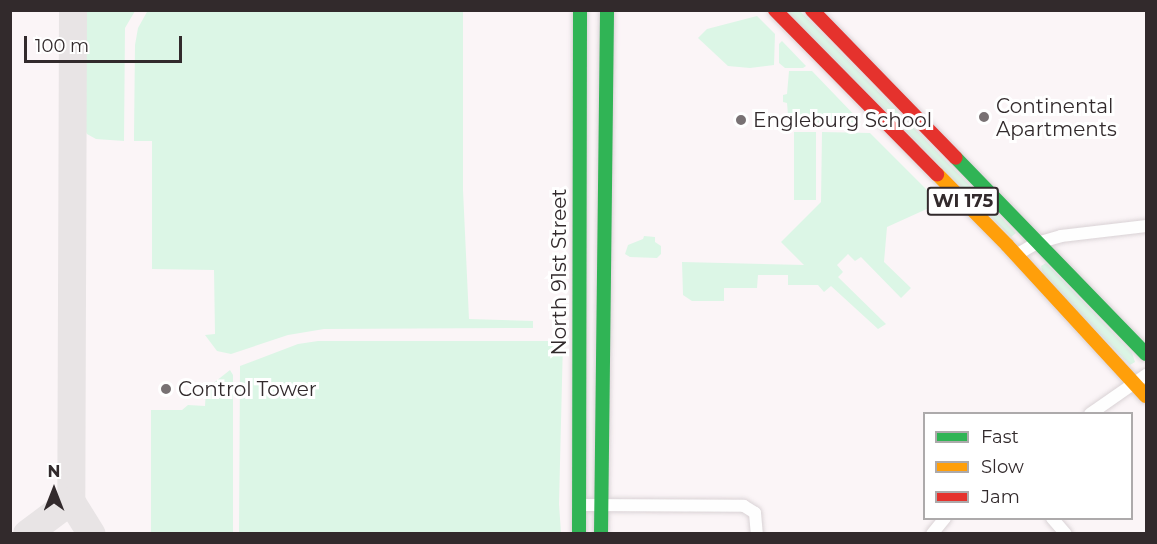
<!DOCTYPE html>
<html>
<head>
<meta charset="utf-8">
<style>
  body { margin:0 }
  #map { position:relative; width:1157px; height:544px; overflow:hidden; background:#fbf5f7; font-family:Montserrat,sans-serif }
  div>[style] { position:absolute }
  .green>* { inset:0; background:#dcf6e6; transform-origin:0 0 }
  .taxiway>* { height:28px; margin:-14px; padding:0 14px; transform-origin:14px; border-radius:14px; background:#e8e4e5 }
  .roads { filter:drop-shadow(0 0 2px #d9d2d5) drop-shadow(0 0 2px #d9d2d5) }
  .street>* { height:12px; margin:-6px; padding:0 6px; transform-origin:6px; border-radius:6px; background:#fefefe }
  .fast>* { height:14px; margin:-7px; padding:0 7px; transform-origin:7px; border-radius:7px; background:#30b455 }
  .slow>* { height:14px; margin:-7px; padding:0 7px; transform-origin:7px; border-radius:7px; background:#ff9f0a }
  .jam>* { height:14px; margin:-7px; padding:0 7px; transform-origin:7px; border-radius:7px; background:#e5322d }
  .dots>* { width:16px; height:16px; translate:-50% -50%; box-sizing:border-box; border:3px solid #fff; border-radius:50% }
  span { translate:-50% -50%; white-space:nowrap; text-align:center; line-height:1.15; -webkit-text-stroke:6px #fff; paint-order:stroke }
  .shield-label span { padding:2px 4px; background:#fff; border:2px solid; border-radius:4px; -webkit-text-stroke-width:0 }
  .shield-label { font-size:18px; color:#322a2c; font-weight:700 }
  .poi-label { font-size:20px; color:#322a2c }
  .left { translate:0 -50%; text-align:left }
  .street-label { font-size:20px; color:#322a2c }
  .frame { position:absolute; inset:0; border:12px solid #322a2c; pointer-events:none }
  .legend { position:absolute; left:923px; top:412px; width:210px; height:108px; box-sizing:border-box; background:#fff; border:2px solid #adaaab; margin:0; padding:8px 10px; list-style:none; font-size:18px; color:#322a2c }
  .legend li { display:flex; align-items:center; gap:12px; height:30px }
  .legend b { width:30px; border:2px solid #adaaab }
  .north { position:absolute; left:24px; top:460px; width:60px; height:60px; -webkit-text-stroke:4px #fff; paint-order:stroke; rotate:0deg; font-size:16px; font-weight:700; line-height:24px; text-align:center; color:#322a2c }
  .north::after { content:''; display:block; margin:auto; width:21px; height:27px; background:#322a2c; clip-path:polygon(50% 0,100% 100%,50% 72%,0 100%) }
  .scale { position:absolute; left:24px; top:36px; width:158px; height:27px; box-sizing:border-box; border:3px solid #322a2c; border-top:0; padding-left:8px; font-size:18px; line-height:21px; white-space:nowrap; color:#322a2c; -webkit-text-stroke:4px #fff; paint-order:stroke }
</style>
</head>
<body>
<div id="map">
  <div class="green">
    <i style="clip-path:polygon(148px 10px,463px 11px,463px 190px,469px 319px,533px 321px,533px 328px,324px 329px,288px 335px,231px 354px,217px 351px,205px 335px,215px 334px,214px 270px,152px 269px,152px 141px,134px 141px,134px 135px,135px 45px,138px 28px)"></i>
    <i style="clip-path:polygon(83px 11px,135px 11px,125px 28px,124px 141px,96px 139px,87px 134px,83px 127px,81px 103px)"></i>
    <i style="clip-path:polygon(785px 11px,800px 11px,1016px 233px,1011px 237px)"></i>
    <i style="clip-path:polygon(757px 16px,775px 34px,774px 65px,750px 68px,728px 66px,698px 38px,707px 29px)"></i>
    <i style="clip-path:polygon(782px 41px,806px 66px,803px 68px,785px 68px,779px 63px,779px 44px)"></i>
    <i style="clip-path:polygon(789px 71px,812px 71px,861px 122px,856px 127px,789px 126px,787px 103px,783px 102px,783px 95px,787px 94px)"></i>
    <i style="left:794px;top:132px;width:22px;height:68px"></i>
    <i style="clip-path:polygon(822px 132px,870px 133px,940px 203px,887px 227px,884px 262px,911px 288px,901px 298px,861px 257px,855px 261px,848px 254px,837px 265px,843px 272px,838px 277px,886px 324px,878px 329px,831px 286px,824px 292px,818px 285px,788px 285px,788px 275px,758px 275px,757px 288px,724px 288px,724px 301px,692px 301px,683px 295px,682px 262px,804px 265px,781px 242px,821px 202px)"></i>
    <i style="clip-path:polygon(644px 236px,655px 237px,655px 242px,661px 246px,661px 254px,657px 258px,630px 257px,625px 254px,628px 245px,643px 239px)"></i>
    <i style="clip-path:polygon(1046px 263px,1132px 353px,1135px 362px,1130px 365px,1050px 284px,1043px 275px,1041px 266px)"></i>
    <i style="clip-path:polygon(318px 341px,563px 341px,559px 504px,561px 533px,239px 533px,240px 366px,298px 344px)"></i>
    <i style="clip-path:polygon(230px 370px,233px 375px,233px 533px,151px 533px,151px 410px,182px 410px,188px 405px,205px 406px,206px 389px)"></i>
  </div>
  <div class="taxiway">
    <i style="left:73px;top:10px;width:491px;rotate:90.2deg"></i>
    <i style="left:71px;top:501px;width:39px;rotate:58deg"></i>
    <i style="left:27px;top:534px;width:55px;rotate:-36.9deg"></i>
  </div>
  <div class="roads">
    <div class="street">
      <i style="left:1016px;top:255px;width:24px;rotate:-30deg"></i>
      <i style="left:1037px;top:243px;width:25px;rotate:-16deg"></i>
      <i style="left:1061px;top:236px;width:86px;rotate:-6.7deg"></i>
      <i style="left:1090px;top:414px;width:68px;rotate:-34.9deg"></i>
      <i style="left:580px;top:505px;width:164px;rotate:0.3deg"></i>
      <i style="left:744px;top:506px;width:13px;rotate:32deg"></i>
      <i style="left:755px;top:513px;width:21px;rotate:85deg"></i>
      <i style="left:1052px;top:518px;width:21px;rotate:49deg"></i>
      <i style="left:932px;top:534px;width:21px;rotate:-51deg"></i>
    </div>
    <div class="fast">
      <i style="left:956px;top:158px;width:273px;rotate:45.9deg"></i>
      <i style="left:579px;top:534px;width:524px;rotate:-89.89deg"></i>
      <i style="left:601px;top:534px;width:524px;rotate:-89.34deg"></i>
    </div>
    <div class="slow">
      <i style="left:937px;top:174px;width:100px;rotate:45.4deg"></i>
      <i style="left:1007px;top:245px;width:205px;rotate:47.4deg"></i>
    </div>
    <div class="jam">
      <i style="left:775px;top:10px;width:231px;rotate:45.4deg"></i>
      <i style="left:812px;top:10px;width:206px;rotate:45.8deg"></i>
    </div>
  </div>
  <div class="dots">
    <i style="left:984px;top:117px;background:#787173"></i>
    <i style="left:741px;top:120px;background:#787173"></i>
    <i style="left:166px;top:389px;background:#787173"></i>
  </div>
  <div class="shield-label">
    <span style="left:963px;top:201px">WI 175</span>
  </div>
  <div class="poi-label">
    <span class="left" style="left:996px;top:118px">Continental<br>Apartments</span>
    <span class="left" style="left:753px;top:120px">Engleburg School</span>
    <span class="left" style="left:178px;top:389px">Control Tower</span>
  </div>
  <div class="street-label">
    <span style="left:559px;top:272px;rotate:-90deg">North 91st Street</span>
  </div>
  <div class="frame"></div>
  <ul class="legend">
  <li><b style="height:8px;background:#30b455"></b>Fast</li>
  <li><b style="height:8px;background:#ff9f0a"></b>Slow</li>
  <li><b style="height:8px;background:#e5322d"></b>Jam</li>
  </ul>
  <div class="north">N</div>
  <div class="scale">100 m</div>
</div>
</body>
</html>
